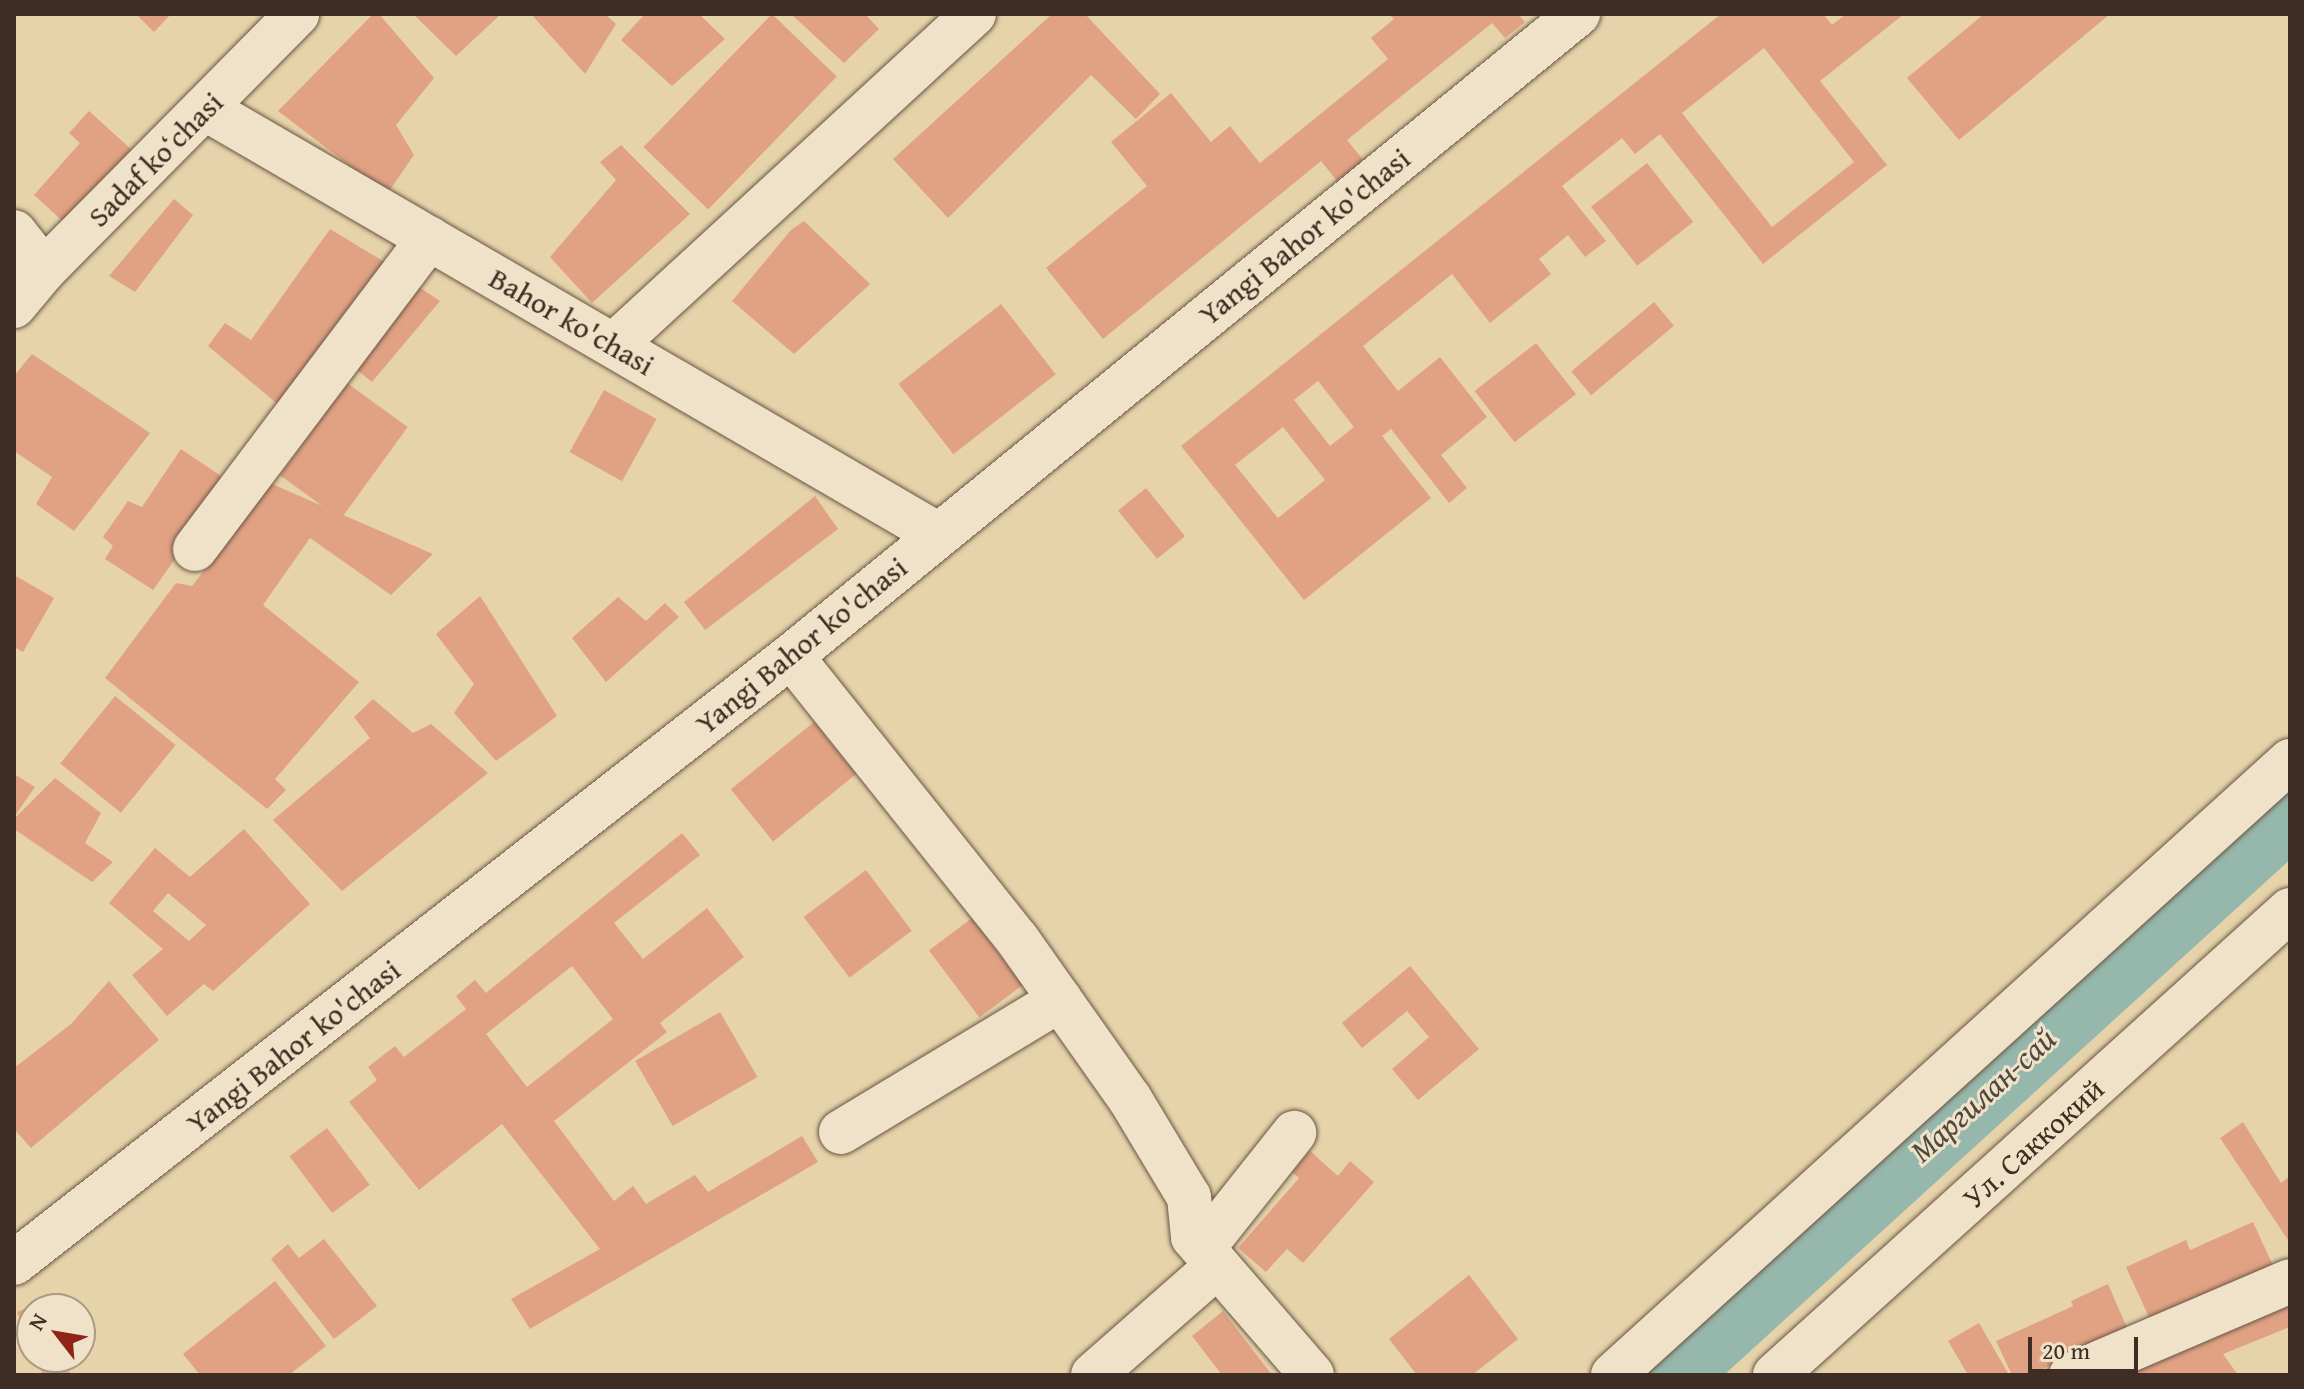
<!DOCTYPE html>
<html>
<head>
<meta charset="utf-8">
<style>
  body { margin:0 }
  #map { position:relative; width:2304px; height:1389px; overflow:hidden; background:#e6d3aa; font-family:"Gentium Book Plus",serif }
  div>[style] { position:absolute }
  .river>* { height:66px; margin:-33px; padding:0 33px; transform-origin:33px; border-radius:33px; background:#96b7ab }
  .building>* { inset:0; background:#e1a284; transform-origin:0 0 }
  .roads { filter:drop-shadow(0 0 2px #695645) drop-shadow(0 0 2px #695645) }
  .minor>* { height:44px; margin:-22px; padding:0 22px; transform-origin:22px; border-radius:22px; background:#efe2c8 }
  span { translate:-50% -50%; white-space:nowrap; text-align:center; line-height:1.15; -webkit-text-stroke:6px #efe2c8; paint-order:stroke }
  .street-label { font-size:30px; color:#3f2d23 }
  .water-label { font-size:32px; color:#50493e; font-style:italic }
  .frame { position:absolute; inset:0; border:16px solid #3f2d23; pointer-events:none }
  .north { position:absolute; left:16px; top:1293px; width:80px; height:80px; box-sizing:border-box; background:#efe2c8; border:2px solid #a99a86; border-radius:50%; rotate:301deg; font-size:22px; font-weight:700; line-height:32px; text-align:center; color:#3f2d23 }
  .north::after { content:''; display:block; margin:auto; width:28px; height:36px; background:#8f2418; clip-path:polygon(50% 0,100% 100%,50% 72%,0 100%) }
  .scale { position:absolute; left:2028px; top:1337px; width:110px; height:36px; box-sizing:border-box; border:4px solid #3f2d23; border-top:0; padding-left:10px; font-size:24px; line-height:28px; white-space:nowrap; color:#3f2d23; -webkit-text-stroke:6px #efe2c8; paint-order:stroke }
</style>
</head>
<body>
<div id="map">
  <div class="river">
    <i style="left:1675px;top:1375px;width:832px;rotate:-42.32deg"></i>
  </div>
  <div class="building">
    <i style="clip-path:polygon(136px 14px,171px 14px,154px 32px)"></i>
    <i style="clip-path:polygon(373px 14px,379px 14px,434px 78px,396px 125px,414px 155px,387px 194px,278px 111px)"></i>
    <i style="clip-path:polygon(413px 14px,501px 14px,456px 56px)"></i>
    <i style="clip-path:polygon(531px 14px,605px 14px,616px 24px,585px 74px)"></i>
    <i style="clip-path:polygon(645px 14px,699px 14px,725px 39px,672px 86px,621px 40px)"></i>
    <i style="left:772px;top:14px;width:90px;height:185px;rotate:44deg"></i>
    <i style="clip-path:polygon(791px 14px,865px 14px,879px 29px,844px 63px)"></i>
    <i style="clip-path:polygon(1052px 14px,1085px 14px,1160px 94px,1136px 119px,1091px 75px,948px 218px,893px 159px)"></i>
    <i style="clip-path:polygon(1389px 14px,1518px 14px,1525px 22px,1505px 38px,1492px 23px,1347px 140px,1364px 161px,1338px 182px,1321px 161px,1103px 339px,1046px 268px,1147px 186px,1111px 142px,1171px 93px,1211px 142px,1230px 126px,1260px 163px,1388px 59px,1371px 38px,1394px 19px)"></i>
    <i style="clip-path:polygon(evenodd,1721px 14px,1823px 14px,1832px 25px,1846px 14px,1904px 14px,1820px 81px,1887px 165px,1763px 264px,1660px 134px,1635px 154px,1622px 138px,1562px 186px,1606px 241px,1585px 257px,1568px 235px,1539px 259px,1551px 274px,1490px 323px,1452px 274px,1363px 346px,1398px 391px,1440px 357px,1487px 417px,1441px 455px,1467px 488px,1449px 503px,1391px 429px,1382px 436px,1431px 498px,1304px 600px,1181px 446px,1721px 14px,1764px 48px,1854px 162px,1772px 227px,1682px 113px,1764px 48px,1721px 14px,1318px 381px,1354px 427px,1330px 446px,1294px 400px,1318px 381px,1721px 14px,1283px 427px,1325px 480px,1278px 518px,1235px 465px,1283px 427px)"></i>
    <i style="clip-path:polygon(1984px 14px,2110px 14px,1959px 140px,1907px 78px)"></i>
    <i style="clip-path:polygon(89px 111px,132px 150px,66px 224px,34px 195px,80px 143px,69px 133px)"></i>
    <i style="clip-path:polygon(621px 145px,690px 214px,592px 303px,550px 257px,616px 180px,600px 162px)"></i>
    <i style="left:1647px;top:163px;width:75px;height:71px;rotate:52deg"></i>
    <i style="clip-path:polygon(174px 199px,193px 215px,135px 292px,109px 276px)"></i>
    <i style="clip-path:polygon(804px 221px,870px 284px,794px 354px,732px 301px,791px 230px)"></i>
    <i style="clip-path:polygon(330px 229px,391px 266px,286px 411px,208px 346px,225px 323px,251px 340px)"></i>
    <i style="clip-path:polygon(413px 283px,440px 301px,372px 382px,357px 370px)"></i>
    <i style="left:1654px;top:302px;width:31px;height:108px;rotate:50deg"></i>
    <i style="left:1001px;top:304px;width:89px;height:130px;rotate:52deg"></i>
    <i style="left:1536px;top:343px;width:65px;height:78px;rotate:52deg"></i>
    <i style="clip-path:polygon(32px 354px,150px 433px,74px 531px,36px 504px,52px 477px,14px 451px,14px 376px)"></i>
    <i style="left:347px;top:383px;width:75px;height:114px;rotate:36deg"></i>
    <i style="left:604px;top:390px;width:60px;height:71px;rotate:29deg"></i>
    <i style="clip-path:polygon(181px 449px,230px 482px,153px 590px,105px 559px,113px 546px,103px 537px,128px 501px,142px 507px)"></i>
    <i style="clip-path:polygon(272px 484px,433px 554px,391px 595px,310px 538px,263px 605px,359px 682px,275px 779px,286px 790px,267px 809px,105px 678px,176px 583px,192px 586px)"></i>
    <i style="left:1146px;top:488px;width:62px;height:36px;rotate:51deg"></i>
    <i style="clip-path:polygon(815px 496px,838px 529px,705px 630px,684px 602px)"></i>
    <i style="clip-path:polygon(14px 575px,54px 598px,23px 652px,14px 647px)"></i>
    <i style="clip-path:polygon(480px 596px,557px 716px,496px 761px,454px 713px,474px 684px,436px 634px)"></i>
    <i style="clip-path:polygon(618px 597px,646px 621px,665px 603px,679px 617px,606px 682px,572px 638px)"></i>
    <i style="left:115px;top:696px;width:78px;height:87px;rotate:39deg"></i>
    <i style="clip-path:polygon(373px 699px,413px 733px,431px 724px,488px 773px,342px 891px,273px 820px,370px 738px,354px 717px)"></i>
    <i style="left:814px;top:722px;width:67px;height:107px;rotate:51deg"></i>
    <i style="clip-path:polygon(14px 774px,35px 787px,14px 817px)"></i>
    <i style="clip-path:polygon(55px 778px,101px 813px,85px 843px,113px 862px,92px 882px,14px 829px,14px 819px)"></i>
    <i style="clip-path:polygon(evenodd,244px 829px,310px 904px,213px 991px,204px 984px,167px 1016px,132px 975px,163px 949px,109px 903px,155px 848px,190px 877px,244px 829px,168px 893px,206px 925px,189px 941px,153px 911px,168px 893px)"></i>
    <i style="clip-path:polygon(evenodd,682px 833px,700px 855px,614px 923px,643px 959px,707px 908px,744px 957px,660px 1023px,667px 1032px,554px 1121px,614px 1201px,633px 1186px,646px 1204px,695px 1175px,708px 1192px,802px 1136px,818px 1162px,530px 1329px,511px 1299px,600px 1249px,502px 1124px,419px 1190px,349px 1102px,377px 1080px,368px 1067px,395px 1046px,404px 1057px,466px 1009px,456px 996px,475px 980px,486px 993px,682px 833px,572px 966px,613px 1019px,527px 1087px,486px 1034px,572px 966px)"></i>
    <i style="left:866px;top:870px;width:76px;height:78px;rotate:53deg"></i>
    <i style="left:972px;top:918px;width:84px;height:54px;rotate:53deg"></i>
    <i style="clip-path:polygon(1410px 966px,1479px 1049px,1418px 1100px,1392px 1069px,1429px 1037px,1407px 1011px,1362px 1048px,1342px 1023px)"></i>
    <i style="clip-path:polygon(109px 981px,159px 1040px,31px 1148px,14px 1129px,14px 1068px,71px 1024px)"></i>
    <i style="left:720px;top:1012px;width:75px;height:98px;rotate:60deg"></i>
    <i style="clip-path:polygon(2243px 1122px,2281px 1183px,2290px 1176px,2290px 1243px,2220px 1138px)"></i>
    <i style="left:327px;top:1128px;width:71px;height:47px;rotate:53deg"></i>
    <i style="clip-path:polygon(1310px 1151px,1338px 1176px,1350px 1161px,1374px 1182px,1303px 1263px,1287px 1249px,1266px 1272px,1238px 1248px,1299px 1178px,1292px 1172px)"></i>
    <i style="clip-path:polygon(2253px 1222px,2275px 1270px,2153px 1326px,2126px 1267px,2186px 1240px,2190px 1250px)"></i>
    <i style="clip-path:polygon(324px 1239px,377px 1306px,334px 1339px,271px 1259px,288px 1244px,299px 1258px)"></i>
    <i style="clip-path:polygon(1469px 1275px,1518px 1339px,1472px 1375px,1417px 1375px,1389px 1339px)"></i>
    <i style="clip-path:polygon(275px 1281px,326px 1346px,289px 1375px,200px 1375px,183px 1354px)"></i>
    <i style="clip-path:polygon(2108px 1284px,2128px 1330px,2030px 1375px,2012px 1375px,1996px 1341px,2073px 1306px,2071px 1301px)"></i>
    <i style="clip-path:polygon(2290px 1300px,2290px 1327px,2223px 1354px,2238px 1375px,2116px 1375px)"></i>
    <i style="clip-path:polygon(41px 1302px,44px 1309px,32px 1309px,32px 1348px,17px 1312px)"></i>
    <i style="clip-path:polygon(1223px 1311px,1272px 1375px,1222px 1375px,1192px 1336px)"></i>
    <i style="clip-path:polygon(1979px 1323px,2009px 1375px,1968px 1375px,1948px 1341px)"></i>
    <i style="clip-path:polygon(36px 1357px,63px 1357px,71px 1375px,43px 1375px)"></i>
  </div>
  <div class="roads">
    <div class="minor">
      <i style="left:206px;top:109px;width:846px;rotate:30.17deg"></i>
      <i style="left:14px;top:232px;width:48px;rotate:51.7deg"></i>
      <i style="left:14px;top:306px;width:47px;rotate:-50.2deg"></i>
      <i style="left:44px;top:270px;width:360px;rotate:-45.3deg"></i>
      <i style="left:614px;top:345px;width:489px;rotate:-42.6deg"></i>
      <i style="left:195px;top:549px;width:389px;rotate:-53deg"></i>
      <i style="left:791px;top:656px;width:362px;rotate:51.4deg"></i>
      <i style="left:1017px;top:939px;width:196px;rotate:54.8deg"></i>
      <i style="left:1130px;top:1099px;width:114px;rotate:59deg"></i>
      <i style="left:1189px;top:1197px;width:40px;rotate:84.3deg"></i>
      <i style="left:1193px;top:1237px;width:182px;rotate:49.2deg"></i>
      <i style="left:841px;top:1132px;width:256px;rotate:-31.1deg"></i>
      <i style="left:1203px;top:1248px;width:147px;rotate:-51.6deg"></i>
      <i style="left:14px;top:1263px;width:986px;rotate:-38deg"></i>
      <i style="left:791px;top:656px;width:1016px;rotate:-39.21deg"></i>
      <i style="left:1093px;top:1375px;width:165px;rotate:-41.3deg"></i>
      <i style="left:1613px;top:1375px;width:914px;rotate:-42.21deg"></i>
      <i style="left:1775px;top:1375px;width:694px;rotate:-42.08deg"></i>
      <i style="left:2071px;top:1375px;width:238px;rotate:-23.2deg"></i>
    </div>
  </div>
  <div class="street-label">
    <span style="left:155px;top:159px;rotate:-45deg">Sadaf koʻchasi</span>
    <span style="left:1304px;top:236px;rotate:-39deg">Yangi Bahor ko'chasi</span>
    <span style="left:572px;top:321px;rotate:30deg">Bahor ko'chasi</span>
    <span style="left:801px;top:645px;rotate:-39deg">Yangi Bahor ko'chasi</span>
    <span style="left:293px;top:1046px;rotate:-38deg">Yangi Bahor ko'chasi</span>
    <span style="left:2033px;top:1143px;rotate:-42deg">Ул. Саккокий</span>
  </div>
  <div class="water-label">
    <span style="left:1983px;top:1095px;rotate:-42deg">Маргилан-сай</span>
  </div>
  <div class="frame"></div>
  <div class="north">N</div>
  <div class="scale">20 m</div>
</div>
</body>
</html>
